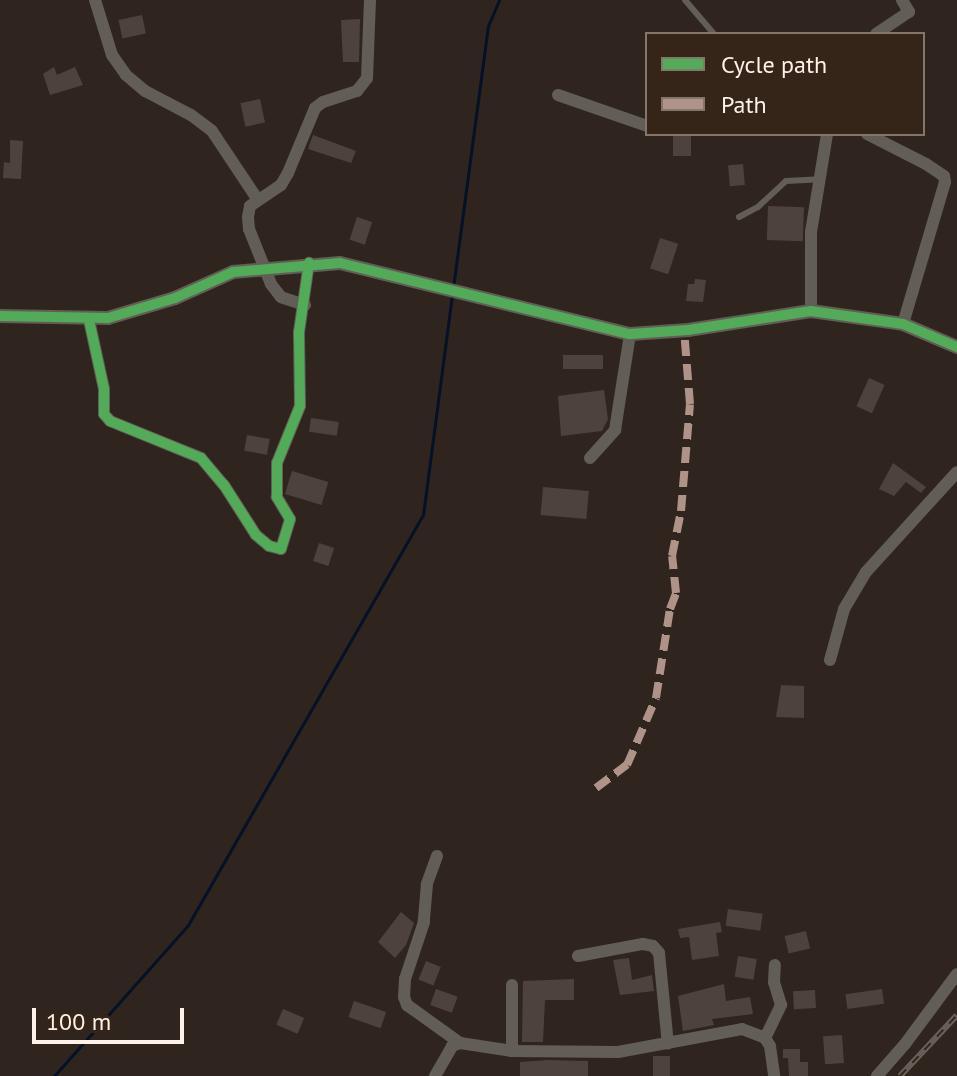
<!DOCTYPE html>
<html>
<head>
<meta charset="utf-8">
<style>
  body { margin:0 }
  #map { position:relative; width:957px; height:1076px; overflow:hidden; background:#2f251e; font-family:"PT Sans",sans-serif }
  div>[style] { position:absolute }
  .stream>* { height:3px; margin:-1.5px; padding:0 1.5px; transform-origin:1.5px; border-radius:1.5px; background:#041127 }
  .building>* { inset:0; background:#4e423e; transform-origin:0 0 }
  .service>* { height:6px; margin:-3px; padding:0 3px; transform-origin:3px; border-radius:3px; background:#635d57 }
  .minor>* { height:12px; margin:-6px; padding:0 6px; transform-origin:6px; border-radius:6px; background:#635d57 }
  .tertiary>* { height:14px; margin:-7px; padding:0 7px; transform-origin:7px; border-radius:7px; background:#635d57 }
  .rail>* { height:6px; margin-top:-3px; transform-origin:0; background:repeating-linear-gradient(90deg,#352418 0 9px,#69625d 0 18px); box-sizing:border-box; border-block:2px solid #69625d }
  .quiet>* { height:8px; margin-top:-4px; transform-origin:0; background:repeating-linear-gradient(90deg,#af9288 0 16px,transparent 0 24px) }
  .cycleway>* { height:10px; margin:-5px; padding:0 5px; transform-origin:5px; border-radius:5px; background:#51ab58 }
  span { translate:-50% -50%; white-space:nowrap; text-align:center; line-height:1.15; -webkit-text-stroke:8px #352418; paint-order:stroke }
  .legend { position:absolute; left:645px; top:32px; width:280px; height:104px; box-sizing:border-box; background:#352418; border:2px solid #85766c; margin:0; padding:10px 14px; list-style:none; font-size:24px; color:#fdf1e9 }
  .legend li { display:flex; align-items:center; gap:16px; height:40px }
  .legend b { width:40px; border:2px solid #85766c }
  .scale { position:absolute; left:32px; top:1008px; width:152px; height:36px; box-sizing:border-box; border:4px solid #fdf1e9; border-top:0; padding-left:10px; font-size:24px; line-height:28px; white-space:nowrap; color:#fdf1e9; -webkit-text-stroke:6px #352418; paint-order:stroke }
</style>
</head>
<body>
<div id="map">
  <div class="stream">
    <i style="left:453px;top:288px;width:264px;rotate:-82.4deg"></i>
    <i style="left:488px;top:26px;width:28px;rotate:-67deg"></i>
    <i style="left:54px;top:1076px;width:202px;rotate:-48.4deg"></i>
    <i style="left:188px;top:925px;width:473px;rotate:-60.2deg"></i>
    <i style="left:423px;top:515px;width:222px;rotate:-82.5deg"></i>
  </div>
  <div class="building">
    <i style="left:142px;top:15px;width:19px;height:24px;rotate:78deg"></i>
    <i style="clip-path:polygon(360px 19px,359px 62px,343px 62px,341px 20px)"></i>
    <i style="clip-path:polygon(54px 67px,57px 75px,75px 67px,83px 85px,50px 95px,43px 74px)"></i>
    <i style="left:260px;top:99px;width:24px;height:20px;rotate:78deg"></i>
    <i style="left:673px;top:134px;width:18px;height:22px"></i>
    <i style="clip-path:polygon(313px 135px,356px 151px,351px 163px,308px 149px)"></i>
    <i style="clip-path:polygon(10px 140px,23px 141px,21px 179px,3px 178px,4px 162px,10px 163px)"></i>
    <i style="left:743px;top:164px;width:21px;height:15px;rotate:85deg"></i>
    <i style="left:768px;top:206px;width:36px;height:34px;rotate:2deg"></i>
    <i style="left:357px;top:217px;width:16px;height:24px;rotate:18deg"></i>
    <i style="left:660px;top:238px;width:19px;height:32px;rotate:18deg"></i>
    <i style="clip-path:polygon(695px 279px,706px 280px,703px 302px,686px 301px,688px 284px,694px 284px)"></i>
    <i style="left:563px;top:355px;width:40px;height:14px"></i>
    <i style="left:869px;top:378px;width:17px;height:31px;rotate:24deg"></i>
    <i style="clip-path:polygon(604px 390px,608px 419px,602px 431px,561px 436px,558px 396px)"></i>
    <i style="left:311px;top:418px;width:28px;height:14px;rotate:8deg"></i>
    <i style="left:247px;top:435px;width:23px;height:16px;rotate:10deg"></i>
    <i style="clip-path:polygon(893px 463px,926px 487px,921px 493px,906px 482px,894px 496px,879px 489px)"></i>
    <i style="left:292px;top:471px;width:38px;height:24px;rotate:17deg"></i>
    <i style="left:543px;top:487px;width:46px;height:28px;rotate:5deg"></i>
    <i style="left:319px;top:543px;width:16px;height:19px;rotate:18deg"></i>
    <i style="clip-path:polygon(781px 685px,804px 686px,804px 718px,776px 717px)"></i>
    <i style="left:728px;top:909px;width:35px;height:17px;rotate:8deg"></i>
    <i style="clip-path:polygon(401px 912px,414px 923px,406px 945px,395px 958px,378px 942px)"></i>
    <i style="clip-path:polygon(720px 922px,722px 932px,716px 933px,719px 956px,692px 960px,689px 937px,680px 938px,678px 929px)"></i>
    <i style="left:806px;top:931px;width:18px;height:22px;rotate:77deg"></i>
    <i style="left:738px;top:956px;width:19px;height:21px;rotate:9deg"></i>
    <i style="clip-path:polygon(629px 958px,632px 980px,652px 975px,654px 991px,620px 995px,613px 960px)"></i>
    <i style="left:426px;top:961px;width:16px;height:20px;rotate:22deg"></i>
    <i style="clip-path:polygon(574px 979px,574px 1000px,545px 1000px,543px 1042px,522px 1042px,523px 981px)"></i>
    <i style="clip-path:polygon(724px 984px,726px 1001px,750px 997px,753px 1014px,712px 1019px,714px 1025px,683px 1031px,678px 996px)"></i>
    <i style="left:436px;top:989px;width:23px;height:17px;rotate:20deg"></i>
    <i style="left:882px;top:989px;width:15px;height:37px;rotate:82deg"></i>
    <i style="left:815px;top:990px;width:18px;height:22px;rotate:87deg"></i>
    <i style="left:354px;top:1001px;width:34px;height:17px;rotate:19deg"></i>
    <i style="left:283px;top:1009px;width:23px;height:17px;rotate:23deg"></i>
    <i style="left:842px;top:1035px;width:28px;height:19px;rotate:86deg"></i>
    <i style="clip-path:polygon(783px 1049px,800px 1049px,800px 1062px,808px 1062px,808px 1076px,789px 1076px,788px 1058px,783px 1058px)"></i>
    <i style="left:653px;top:1056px;width:17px;height:20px"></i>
    <i style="clip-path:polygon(548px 1060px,588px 1061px,588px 1076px,520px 1076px,520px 1062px)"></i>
  </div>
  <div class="service">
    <i style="left:685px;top:0;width:45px;rotate:49.5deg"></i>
    <i style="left:739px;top:217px;width:21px;rotate:-28deg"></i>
    <i style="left:758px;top:207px;width:38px;rotate:-43deg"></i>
    <i style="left:786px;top:181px;width:34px;rotate:-3deg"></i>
  </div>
  <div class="minor">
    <i style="left:95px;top:0;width:58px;rotate:72.8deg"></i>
    <i style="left:112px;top:55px;width:24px;rotate:55deg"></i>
    <i style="left:126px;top:75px;width:25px;rotate:40deg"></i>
    <i style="left:145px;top:91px;width:52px;rotate:27.6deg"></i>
    <i style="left:191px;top:115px;width:26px;rotate:37deg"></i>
    <i style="left:212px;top:131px;width:83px;rotate:56.3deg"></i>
    <i style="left:876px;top:34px;width:40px;rotate:-34deg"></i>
    <i style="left:909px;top:12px;width:14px;rotate:-120deg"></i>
    <i style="left:558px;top:95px;width:94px;rotate:19.2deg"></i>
    <i style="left:867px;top:134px;width:66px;rotate:27deg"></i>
    <i style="left:926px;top:164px;width:22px;rotate:34deg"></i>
    <i style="left:944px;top:176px;width:6px;rotate:81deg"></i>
    <i style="left:945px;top:182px;width:148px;rotate:106.5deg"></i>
    <i style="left:305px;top:305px;width:25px;rotate:-162deg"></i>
    <i style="left:281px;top:297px;width:16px;rotate:-128deg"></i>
    <i style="left:271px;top:284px;width:59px;rotate:-111.8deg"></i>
    <i style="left:249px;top:229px;width:12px;rotate:-95deg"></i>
    <i style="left:248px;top:217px;width:11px;rotate:-80deg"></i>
    <i style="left:250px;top:206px;width:37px;rotate:-34deg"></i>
    <i style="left:281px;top:185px;width:14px;rotate:-60deg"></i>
    <i style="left:288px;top:173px;width:70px;rotate:-67.4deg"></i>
    <i style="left:315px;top:108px;width:10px;rotate:-37deg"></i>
    <i style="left:323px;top:102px;width:36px;rotate:-18deg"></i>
    <i style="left:357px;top:91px;width:16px;rotate:-52deg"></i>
    <i style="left:367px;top:78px;width:78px;rotate:-87.8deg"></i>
    <i style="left:811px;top:311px;width:79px;rotate:-90deg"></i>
    <i style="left:811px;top:232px;width:99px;rotate:-80.7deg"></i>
    <i style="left:89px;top:320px;width:71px;rotate:77.7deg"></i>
    <i style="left:104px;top:389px;width:25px;rotate:90deg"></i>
    <i style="left:104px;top:414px;width:9px;rotate:49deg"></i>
    <i style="left:110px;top:421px;width:98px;rotate:22.1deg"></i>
    <i style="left:201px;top:458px;width:35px;rotate:50deg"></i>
    <i style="left:224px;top:485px;width:59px;rotate:57.4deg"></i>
    <i style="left:256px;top:535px;width:17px;rotate:40deg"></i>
    <i style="left:269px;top:546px;width:12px;rotate:14deg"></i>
    <i style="left:281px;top:549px;width:31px;rotate:-73deg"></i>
    <i style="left:290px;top:519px;width:26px;rotate:-121deg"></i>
    <i style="left:277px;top:497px;width:34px;rotate:-90deg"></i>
    <i style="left:277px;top:463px;width:61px;rotate:-68deg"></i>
    <i style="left:300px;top:406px;width:74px;rotate:-90.8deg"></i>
    <i style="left:299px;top:332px;width:70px;rotate:-81.8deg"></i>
    <i style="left:590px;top:458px;width:38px;rotate:-48deg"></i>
    <i style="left:615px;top:430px;width:97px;rotate:-81.1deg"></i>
    <i style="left:830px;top:660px;width:53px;rotate:-74.6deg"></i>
    <i style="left:844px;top:609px;width:43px;rotate:-59.3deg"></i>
    <i style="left:866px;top:572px;width:135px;rotate:-47.7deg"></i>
    <i style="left:437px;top:856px;width:30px;rotate:110deg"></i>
    <i style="left:427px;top:884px;width:38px;rotate:95deg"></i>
    <i style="left:424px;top:922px;width:60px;rotate:108.4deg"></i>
    <i style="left:405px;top:979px;width:18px;rotate:93deg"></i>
    <i style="left:404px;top:997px;width:9px;rotate:69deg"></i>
    <i style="left:407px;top:1005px;width:65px;rotate:35.6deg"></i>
    <i style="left:578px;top:956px;width:66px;rotate:-10.5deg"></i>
    <i style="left:643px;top:944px;width:10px;rotate:11deg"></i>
    <i style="left:653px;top:946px;width:9px;rotate:49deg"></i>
    <i style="left:659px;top:953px;width:91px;rotate:84.4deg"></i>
    <i style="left:512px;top:985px;width:66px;rotate:90deg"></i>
    <i style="left:765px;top:1038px;width:37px;rotate:-64deg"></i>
    <i style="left:781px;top:1005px;width:24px;rotate:-107deg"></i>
    <i style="left:774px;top:982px;width:17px;rotate:-87deg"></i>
    <i style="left:435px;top:1076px;width:34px;rotate:-60deg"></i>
    <i style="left:452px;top:1046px;width:9px;rotate:-21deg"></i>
    <i style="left:460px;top:1043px;width:53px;rotate:8.7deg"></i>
    <i style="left:512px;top:1051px;width:106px;rotate:0.5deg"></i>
    <i style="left:618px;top:1052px;width:126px;rotate:-10.5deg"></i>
    <i style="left:742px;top:1029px;width:25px;rotate:21deg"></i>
    <i style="left:765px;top:1038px;width:9px;rotate:58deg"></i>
    <i style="left:770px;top:1046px;width:30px;rotate:82deg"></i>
    <i style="left:877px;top:1076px;width:43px;rotate:-48.8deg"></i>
    <i style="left:905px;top:1044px;width:87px;rotate:-53.4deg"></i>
  </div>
  <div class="tertiary">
    <i style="left:0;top:316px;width:108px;rotate:1.1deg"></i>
    <i style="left:108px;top:318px;width:70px;rotate:-16.6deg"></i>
    <i style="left:175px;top:298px;width:64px;rotate:-24.1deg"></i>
    <i style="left:233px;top:272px;width:107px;rotate:-4.8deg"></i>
    <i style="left:340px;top:263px;width:299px;rotate:13.8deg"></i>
    <i style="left:630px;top:334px;width:58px;rotate:-3.9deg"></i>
    <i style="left:688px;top:330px;width:124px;rotate:-8.8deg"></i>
    <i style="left:811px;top:311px;width:93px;rotate:8deg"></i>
    <i style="left:903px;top:324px;width:59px;rotate:23.1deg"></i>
  </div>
  <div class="rail">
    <i style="left:900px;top:1076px;width:83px;rotate:-46.9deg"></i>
  </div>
  <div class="quiet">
    <i style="left:596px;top:788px;width:39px;rotate:-37deg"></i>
    <i style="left:627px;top:765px;width:73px;rotate:-66.6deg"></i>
    <i style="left:656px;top:698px;width:90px;rotate:-81.1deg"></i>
    <i style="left:670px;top:609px;width:17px;rotate:-69deg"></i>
    <i style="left:676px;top:593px;width:37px;rotate:-96deg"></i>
    <i style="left:672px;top:556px;width:46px;rotate:-78.7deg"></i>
    <i style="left:681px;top:511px;width:107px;rotate:-85.2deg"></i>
    <i style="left:690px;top:404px;width:74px;rotate:-94.6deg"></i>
  </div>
  <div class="cycleway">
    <i style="left:0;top:316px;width:108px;rotate:1.1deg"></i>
    <i style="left:108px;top:318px;width:70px;rotate:-16.6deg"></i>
    <i style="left:175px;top:298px;width:64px;rotate:-24.1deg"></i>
    <i style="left:233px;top:272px;width:107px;rotate:-4.8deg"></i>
    <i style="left:340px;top:263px;width:299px;rotate:13.8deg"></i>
    <i style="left:630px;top:334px;width:58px;rotate:-3.9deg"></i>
    <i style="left:688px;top:330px;width:124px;rotate:-8.8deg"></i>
    <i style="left:811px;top:311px;width:93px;rotate:8deg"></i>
    <i style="left:903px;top:324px;width:59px;rotate:23.1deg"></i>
    <i style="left:89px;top:320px;width:71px;rotate:77.7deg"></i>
    <i style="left:104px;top:389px;width:25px;rotate:90deg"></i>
    <i style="left:104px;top:414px;width:9px;rotate:49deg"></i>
    <i style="left:110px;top:421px;width:98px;rotate:22.1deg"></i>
    <i style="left:201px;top:458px;width:35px;rotate:50deg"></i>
    <i style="left:224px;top:485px;width:59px;rotate:57.4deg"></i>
    <i style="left:256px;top:535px;width:17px;rotate:40deg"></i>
    <i style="left:269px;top:546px;width:12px;rotate:14deg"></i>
    <i style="left:281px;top:549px;width:31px;rotate:-73deg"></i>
    <i style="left:290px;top:519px;width:26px;rotate:-121deg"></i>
    <i style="left:277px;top:497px;width:34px;rotate:-90deg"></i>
    <i style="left:277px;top:463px;width:61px;rotate:-68deg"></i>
    <i style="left:300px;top:406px;width:74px;rotate:-90.8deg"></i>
    <i style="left:299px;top:332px;width:70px;rotate:-81.8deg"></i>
  </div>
  <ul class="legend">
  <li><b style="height:10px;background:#51ab58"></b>Cycle path</li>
  <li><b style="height:10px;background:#af9288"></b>Path</li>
  </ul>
  <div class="scale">100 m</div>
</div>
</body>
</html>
